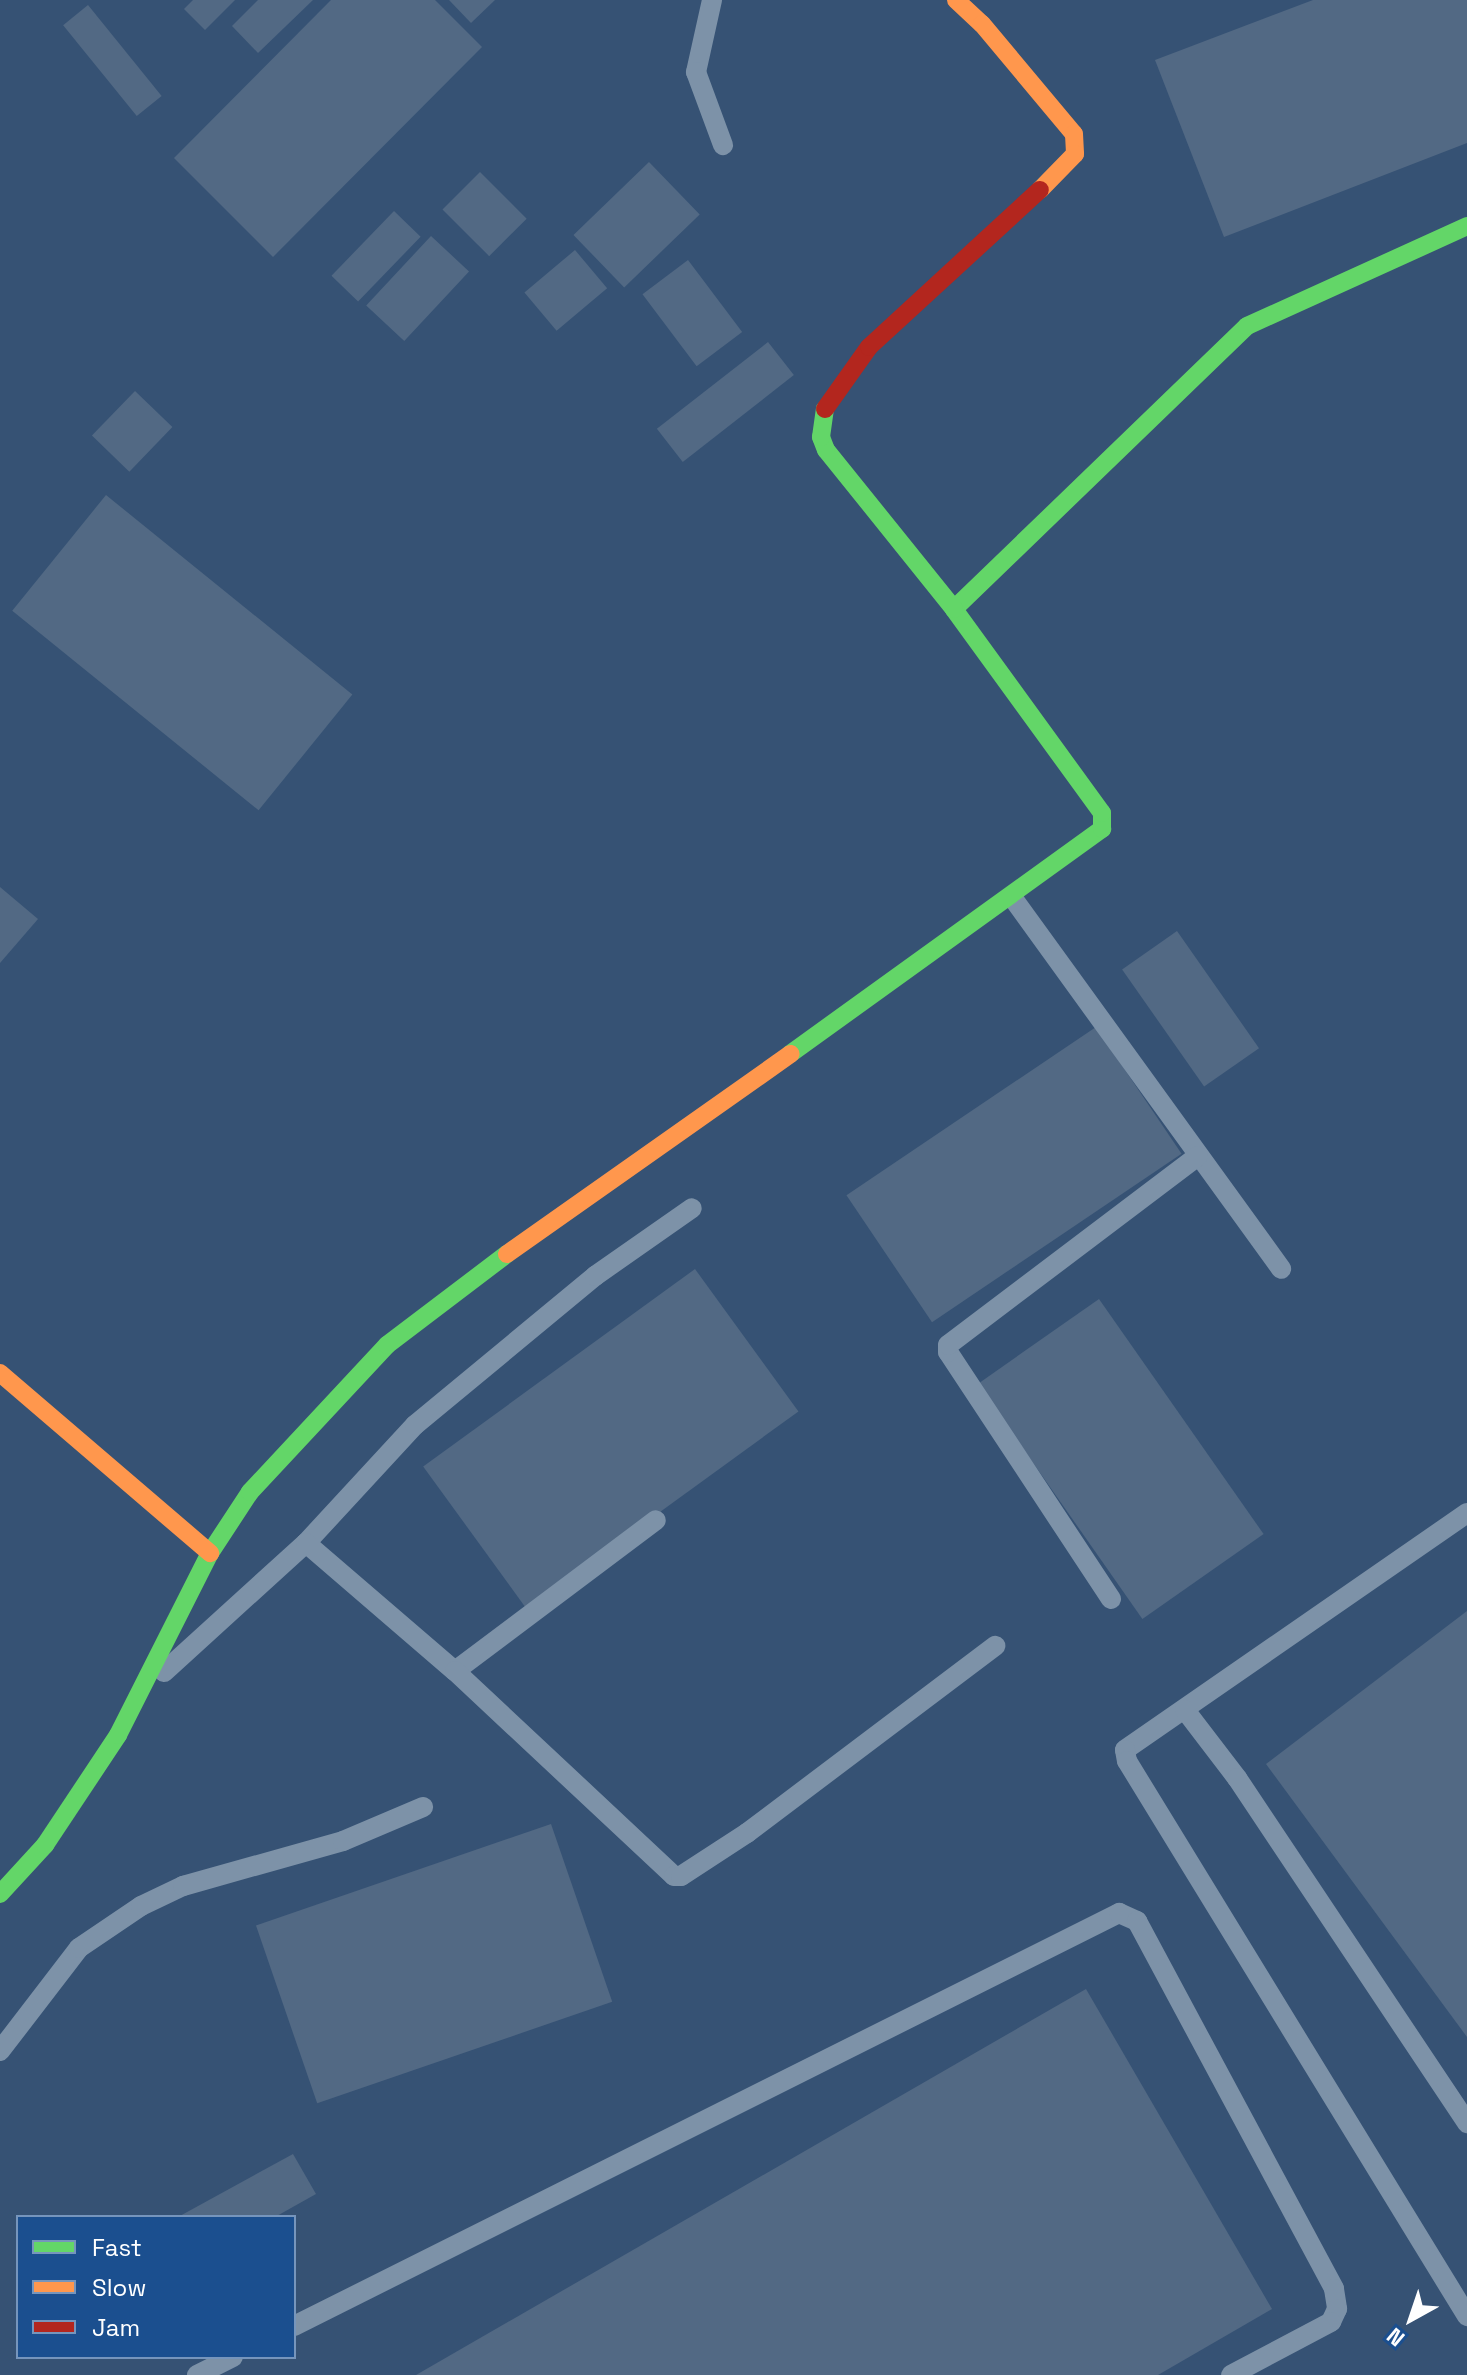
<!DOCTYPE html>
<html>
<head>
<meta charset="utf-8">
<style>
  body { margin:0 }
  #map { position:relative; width:1467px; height:2375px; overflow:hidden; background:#365274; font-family:"Space Grotesk",sans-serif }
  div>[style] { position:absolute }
  .building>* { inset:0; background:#526984; transform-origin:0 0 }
  .lane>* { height:20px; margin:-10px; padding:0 10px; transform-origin:10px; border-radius:10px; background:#7d92a8 }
  .fast>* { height:18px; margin:-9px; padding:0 9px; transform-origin:9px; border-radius:9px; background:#63d668 }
  .slow>* { height:18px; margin:-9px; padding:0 9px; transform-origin:9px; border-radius:9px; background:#ff974d }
  .jam>* { height:18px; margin:-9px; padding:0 9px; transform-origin:9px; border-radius:9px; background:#b3261e }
  span { translate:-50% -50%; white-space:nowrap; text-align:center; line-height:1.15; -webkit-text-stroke:8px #1b4f8f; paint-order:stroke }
  .legend { position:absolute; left:16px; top:2215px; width:280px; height:144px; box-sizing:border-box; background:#1b4f8f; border:2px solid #7695bc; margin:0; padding:10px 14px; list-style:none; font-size:24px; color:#fff }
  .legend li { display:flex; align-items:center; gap:16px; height:40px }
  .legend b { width:40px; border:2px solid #7695bc }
  .north { position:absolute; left:1371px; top:2279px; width:80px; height:80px; -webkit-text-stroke:6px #1b4f8f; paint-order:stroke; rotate:220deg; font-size:22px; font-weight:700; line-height:32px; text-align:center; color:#fff }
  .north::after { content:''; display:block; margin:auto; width:28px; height:36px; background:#fff; clip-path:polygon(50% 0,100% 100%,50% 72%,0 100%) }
</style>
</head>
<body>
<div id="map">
  <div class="building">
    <i style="clip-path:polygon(193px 0,235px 0,205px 30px,184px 9px)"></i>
    <i style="clip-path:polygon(258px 0,313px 0,258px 53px,232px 26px)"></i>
    <i style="clip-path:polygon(331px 0,435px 0,482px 47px,273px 257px,174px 158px)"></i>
    <i style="clip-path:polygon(449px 0,495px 0,471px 23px)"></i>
    <i style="clip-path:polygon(1313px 0,1467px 0,1467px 143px,1224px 237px,1155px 60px)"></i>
    <i style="left:88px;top:5px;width:117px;height:32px;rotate:51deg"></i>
    <i style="left:649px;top:162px;width:73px;height:105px;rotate:46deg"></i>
    <i style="left:480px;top:172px;width:66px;height:53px;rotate:45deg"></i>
    <i style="left:394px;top:211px;width:37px;height:90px;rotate:44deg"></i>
    <i style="left:431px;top:236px;width:52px;height:95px;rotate:43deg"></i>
    <i style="left:575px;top:250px;width:50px;height:66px;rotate:50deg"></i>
    <i style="left:688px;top:260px;width:90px;height:57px;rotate:53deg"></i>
    <i style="left:768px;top:342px;width:42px;height:141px;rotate:52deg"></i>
    <i style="left:135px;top:391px;width:52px;height:62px;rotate:44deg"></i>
    <i style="left:106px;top:495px;width:317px;height:149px;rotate:39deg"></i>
    <i style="clip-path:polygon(0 887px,38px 919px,0 963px)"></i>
    <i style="left:1177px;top:931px;width:143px;height:67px;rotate:55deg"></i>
    <i style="left:1096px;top:1027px;width:153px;height:301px;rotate:56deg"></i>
    <i style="left:695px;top:1269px;width:176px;height:336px;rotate:54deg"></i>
    <i style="left:1099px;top:1299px;width:287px;height:148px;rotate:55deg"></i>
    <i style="clip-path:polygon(1467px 1611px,1467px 2037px,1266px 1764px)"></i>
    <i style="left:551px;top:1824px;width:188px;height:312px;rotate:71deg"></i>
    <i style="clip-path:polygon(1086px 1989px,1272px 2309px,1158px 2375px,416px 2375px)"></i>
    <i style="clip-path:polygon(293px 2154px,316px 2194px,275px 2217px,178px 2217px)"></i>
  </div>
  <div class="lane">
    <i style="left:712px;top:0;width:74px;rotate:102.5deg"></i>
    <i style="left:696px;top:72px;width:78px;rotate:69.7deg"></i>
    <i style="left:1012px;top:897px;width:459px;rotate:54.1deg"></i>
    <i style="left:1467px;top:1513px;width:416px;rotate:145.3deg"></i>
    <i style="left:1125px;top:1750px;width:11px;rotate:80deg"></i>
    <i style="left:1127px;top:1761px;width:651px;rotate:58.51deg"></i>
    <i style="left:306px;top:1543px;width:161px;rotate:-47.3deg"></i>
    <i style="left:415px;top:1425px;width:234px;rotate:-39.6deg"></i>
    <i style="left:595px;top:1276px;width:118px;rotate:-35deg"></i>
    <i style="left:1111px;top:1599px;width:296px;rotate:-123.4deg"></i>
    <i style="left:948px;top:1352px;width:7px;rotate:-90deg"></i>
    <i style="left:948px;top:1345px;width:313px;rotate:-37.1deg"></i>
    <i style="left:455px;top:1671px;width:251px;rotate:-36.9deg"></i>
    <i style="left:164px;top:1672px;width:192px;rotate:-42.3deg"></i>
    <i style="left:306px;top:1543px;width:196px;rotate:40.7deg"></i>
    <i style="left:455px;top:1671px;width:300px;rotate:43.1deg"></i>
    <i style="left:674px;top:1876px;width:7px"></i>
    <i style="left:681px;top:1876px;width:79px;rotate:-33.1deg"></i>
    <i style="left:747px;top:1833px;width:311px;rotate:-37deg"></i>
    <i style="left:1185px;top:1710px;width:86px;rotate:52.6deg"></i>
    <i style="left:1237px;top:1778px;width:415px;rotate:56.3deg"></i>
    <i style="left:0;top:2051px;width:130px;rotate:-52.5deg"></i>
    <i style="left:79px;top:1948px;width:75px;rotate:-34.1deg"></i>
    <i style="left:141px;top:1906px;width:47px;rotate:-25.5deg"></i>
    <i style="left:183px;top:1886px;width:166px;rotate:-15.7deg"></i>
    <i style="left:343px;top:1841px;width:87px;rotate:-23deg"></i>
    <i style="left:294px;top:2326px;width:923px;rotate:-26.59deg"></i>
    <i style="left:1119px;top:1913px;width:20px;rotate:24deg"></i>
    <i style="left:1137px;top:1921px;width:417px;rotate:61.8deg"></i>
    <i style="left:1334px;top:2289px;width:20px;rotate:81deg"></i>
    <i style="left:1337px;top:2309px;width:14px;rotate:115deg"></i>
    <i style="left:1331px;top:2322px;width:113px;rotate:152.1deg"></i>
    <i style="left:197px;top:2375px;width:40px;rotate:-26.6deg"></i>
  </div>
  <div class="fast">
    <i style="left:954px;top:609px;width:407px;rotate:-44deg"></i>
    <i style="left:1247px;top:326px;width:242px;rotate:-24.4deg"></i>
    <i style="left:790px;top:1054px;width:385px;rotate:-35.8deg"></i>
    <i style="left:1102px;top:829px;width:16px;rotate:-90deg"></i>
    <i style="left:1102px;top:813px;width:252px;rotate:-126deg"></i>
    <i style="left:954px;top:609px;width:204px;rotate:-128.8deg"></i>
    <i style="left:826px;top:450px;width:14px;rotate:-111deg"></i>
    <i style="left:821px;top:437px;width:28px;rotate:-82deg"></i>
    <i style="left:0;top:1894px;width:67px;rotate:-47.4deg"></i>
    <i style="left:45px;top:1845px;width:132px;rotate:-56.4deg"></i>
    <i style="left:118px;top:1735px;width:204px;rotate:-63.2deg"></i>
    <i style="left:210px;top:1553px;width:73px;rotate:-56.7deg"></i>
    <i style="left:250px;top:1492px;width:201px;rotate:-47deg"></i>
    <i style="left:387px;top:1345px;width:151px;rotate:-37.2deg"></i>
  </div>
  <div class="slow">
    <i style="left:956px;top:0;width:35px;rotate:43deg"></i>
    <i style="left:982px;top:24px;width:143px;rotate:50.1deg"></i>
    <i style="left:1074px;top:134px;width:20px;rotate:87deg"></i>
    <i style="left:1075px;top:154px;width:50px;rotate:134.2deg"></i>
    <i style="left:507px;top:1254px;width:347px;rotate:-35.2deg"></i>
    <i style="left:0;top:1373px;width:277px;rotate:40.6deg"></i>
  </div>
  <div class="jam">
    <i style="left:825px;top:409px;width:76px;rotate:-54.6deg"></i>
    <i style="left:869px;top:347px;width:232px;rotate:-42.6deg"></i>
  </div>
  <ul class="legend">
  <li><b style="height:10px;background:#63d668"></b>Fast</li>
  <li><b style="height:10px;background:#ff974d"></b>Slow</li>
  <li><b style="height:10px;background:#b3261e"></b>Jam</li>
  </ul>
  <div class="north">N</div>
</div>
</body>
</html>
